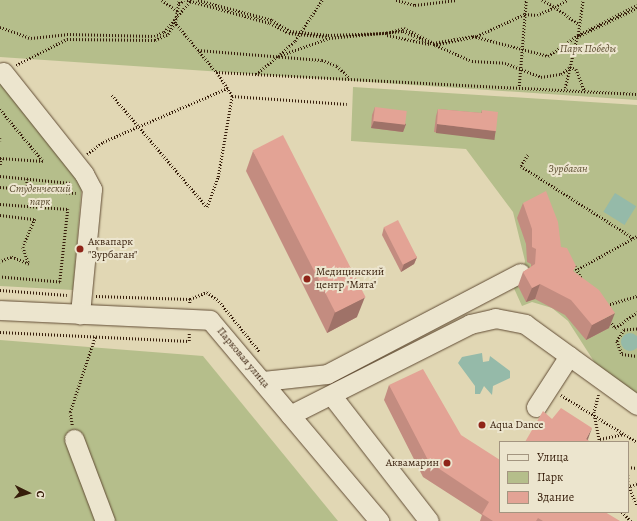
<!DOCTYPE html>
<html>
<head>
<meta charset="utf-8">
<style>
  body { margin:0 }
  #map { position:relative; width:637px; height:521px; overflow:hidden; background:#e1d7b4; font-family:Alegreya,serif }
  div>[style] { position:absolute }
  .green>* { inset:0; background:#b5be8b }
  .water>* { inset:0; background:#95baa9; transform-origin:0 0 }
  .round { border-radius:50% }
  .path>* { height:2.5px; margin-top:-1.25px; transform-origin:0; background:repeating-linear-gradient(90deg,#361d0a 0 1px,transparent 0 3px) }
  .roads { filter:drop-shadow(0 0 1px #614c34) drop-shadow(0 0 1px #614c34) }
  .minor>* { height:19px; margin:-9.5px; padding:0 9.5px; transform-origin:9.5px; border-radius:9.5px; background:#ece5ce }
  .wall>* { inset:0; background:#c38c80 }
  .shaded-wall>* { inset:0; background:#9f7268; transform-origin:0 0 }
  .building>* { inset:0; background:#e3a395; transform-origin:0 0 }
  .dots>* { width:11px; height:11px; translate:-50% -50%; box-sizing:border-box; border:2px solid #ece5ce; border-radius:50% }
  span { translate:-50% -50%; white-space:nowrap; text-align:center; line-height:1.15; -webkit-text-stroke:4px #ece5ce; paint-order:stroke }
  .park-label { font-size:11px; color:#5c4d31; font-style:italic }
  .poi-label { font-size:11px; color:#361d0a }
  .left { translate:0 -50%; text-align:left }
  .right { translate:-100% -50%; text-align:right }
  .street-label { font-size:11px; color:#361d0a }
  .legend { position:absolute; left:499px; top:441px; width:130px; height:72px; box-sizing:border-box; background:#ece5ce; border:1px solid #a39580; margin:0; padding:5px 7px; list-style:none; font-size:12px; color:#361d0a }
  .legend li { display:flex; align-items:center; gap:8px; height:20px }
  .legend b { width:20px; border:1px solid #a39580 }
  .north { position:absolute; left:8px; top:473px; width:40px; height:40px; -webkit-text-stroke:3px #ece5ce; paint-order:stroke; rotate:95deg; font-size:11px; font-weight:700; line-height:16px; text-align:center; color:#361d0a }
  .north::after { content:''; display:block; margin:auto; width:14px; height:18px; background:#361d0a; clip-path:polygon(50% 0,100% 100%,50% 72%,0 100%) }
</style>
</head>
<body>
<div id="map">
  <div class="green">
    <i style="clip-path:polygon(0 0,637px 0,637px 100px,0 57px)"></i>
    <i style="clip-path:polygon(0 81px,82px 183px,73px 290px,0 286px)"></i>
    <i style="clip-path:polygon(353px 87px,637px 105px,637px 394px,595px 363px,568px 321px,552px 308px,532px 302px,522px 306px,512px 284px,521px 279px,525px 261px,513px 212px,466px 149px,351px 141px)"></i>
    <i style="clip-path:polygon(0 340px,203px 356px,338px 521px,0 521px)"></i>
  </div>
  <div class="water">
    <i style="left:615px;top:193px;width:25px;height:22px;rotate:32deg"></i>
    <i class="round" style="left:621px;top:333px;width:18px;height:18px"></i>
    <i style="clip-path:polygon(482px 353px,483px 362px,489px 361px,490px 356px,510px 371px,510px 378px,493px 386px,492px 395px,484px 386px,480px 394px,475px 394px,475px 386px,458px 363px,462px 357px)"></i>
  </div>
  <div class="path">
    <i style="left:162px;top:0;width:19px;rotate:36deg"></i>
    <i style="left:187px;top:0;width:86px;rotate:15.5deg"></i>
    <i style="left:270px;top:23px;width:21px;rotate:28deg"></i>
    <i style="left:289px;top:33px;width:37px;rotate:6deg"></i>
    <i style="left:198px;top:0;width:77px;rotate:15.1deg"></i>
    <i style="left:272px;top:20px;width:21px;rotate:31deg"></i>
    <i style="left:290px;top:31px;width:38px;rotate:6deg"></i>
    <i style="left:328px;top:35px;width:59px;rotate:-1.9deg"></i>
    <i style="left:387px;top:33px;width:18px;rotate:-16deg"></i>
    <i style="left:404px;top:28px;width:33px;rotate:27deg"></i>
    <i style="left:433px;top:43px;width:41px;rotate:-9.9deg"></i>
    <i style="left:473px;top:36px;width:78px;rotate:14.9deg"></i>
    <i style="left:548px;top:56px;width:37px;rotate:-35deg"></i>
    <i style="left:578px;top:35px;width:66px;rotate:-27deg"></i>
    <i style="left:396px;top:0;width:20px;rotate:15deg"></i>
    <i style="left:415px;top:5px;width:42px;rotate:-6.8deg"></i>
    <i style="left:542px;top:0;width:15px;rotate:28deg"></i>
    <i style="left:555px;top:7px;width:14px;rotate:-30deg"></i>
    <i style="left:179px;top:4px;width:6px;rotate:-39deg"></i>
    <i style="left:0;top:27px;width:33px;rotate:20deg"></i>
    <i style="left:31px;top:38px;width:36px;rotate:-6deg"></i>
    <i style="left:67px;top:34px;width:87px;rotate:1.3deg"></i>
    <i style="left:154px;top:36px;width:11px;rotate:-22deg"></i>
    <i style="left:164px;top:32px;width:42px;rotate:-49.8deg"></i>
    <i style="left:387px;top:35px;width:43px;rotate:12.1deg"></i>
    <i style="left:578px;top:35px;width:35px;rotate:-82deg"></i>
    <i style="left:434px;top:45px;width:44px;rotate:-11.8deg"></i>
    <i style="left:477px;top:36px;width:53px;rotate:-24.6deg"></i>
    <i style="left:525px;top:14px;width:12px;rotate:5deg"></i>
    <i style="left:537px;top:15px;width:20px;rotate:-24deg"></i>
    <i style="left:555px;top:7px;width:29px;rotate:36deg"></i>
    <i style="left:198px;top:50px;width:124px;rotate:4.6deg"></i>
    <i style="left:322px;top:60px;width:16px;rotate:22deg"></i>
    <i style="left:337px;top:66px;width:18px;rotate:43deg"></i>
    <i style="left:280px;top:54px;width:20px;rotate:-41deg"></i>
    <i style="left:295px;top:41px;width:49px;rotate:-56.6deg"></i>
    <i style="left:16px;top:65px;width:57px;rotate:-27deg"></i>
    <i style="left:67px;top:39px;width:88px;rotate:0.7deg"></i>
    <i style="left:155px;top:40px;width:14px;rotate:-25deg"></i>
    <i style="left:168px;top:34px;width:13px;rotate:-58deg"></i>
    <i style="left:216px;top:72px;width:422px;rotate:3deg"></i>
    <i style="left:256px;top:74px;width:28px;rotate:-39deg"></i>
    <i style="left:278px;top:56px;width:54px;rotate:-19.4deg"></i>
    <i style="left:329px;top:38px;width:74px;rotate:-5.4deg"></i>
    <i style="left:403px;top:31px;width:75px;rotate:23.5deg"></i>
    <i style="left:472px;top:61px;width:33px;rotate:3deg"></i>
    <i style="left:505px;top:63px;width:39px;rotate:21deg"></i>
    <i style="left:541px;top:77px;width:20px;rotate:-9deg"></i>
    <i style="left:561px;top:74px;width:11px;rotate:-38deg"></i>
    <i style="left:570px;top:67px;width:6px;rotate:18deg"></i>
    <i style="left:576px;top:69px;width:24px;rotate:68deg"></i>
    <i style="left:519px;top:86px;width:86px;rotate:-85.3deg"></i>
    <i style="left:565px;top:88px;width:52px;rotate:-76.8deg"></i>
    <i style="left:577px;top:37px;width:67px;rotate:-25.8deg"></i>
    <i style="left:112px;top:95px;width:147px;rotate:49.7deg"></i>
    <i style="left:207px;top:207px;width:32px;rotate:-70deg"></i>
    <i style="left:218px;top:177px;width:82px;rotate:-80.2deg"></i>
    <i style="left:232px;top:96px;width:24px;rotate:-123deg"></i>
    <i style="left:219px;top:76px;width:69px;rotate:-129.7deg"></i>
    <i style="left:175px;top:23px;width:23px;rotate:-80deg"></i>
    <i style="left:232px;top:96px;width:115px;rotate:4deg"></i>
    <i style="left:0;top:109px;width:67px;rotate:50.4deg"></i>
    <i style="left:0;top:138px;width:3px;rotate:90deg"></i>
    <i style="left:87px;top:154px;width:20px;rotate:-37deg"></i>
    <i style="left:103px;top:142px;width:136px;rotate:-23.4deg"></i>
    <i style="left:528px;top:155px;width:13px;rotate:122deg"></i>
    <i style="left:521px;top:166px;width:133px;rotate:32.7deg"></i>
    <i style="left:0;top:158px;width:43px;rotate:4deg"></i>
    <i style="left:0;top:165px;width:7px;rotate:-82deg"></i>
    <i style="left:0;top:176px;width:71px;rotate:5.6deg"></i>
    <i style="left:0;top:187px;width:76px;rotate:4.5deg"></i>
    <i style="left:26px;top:189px;width:10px;rotate:-84deg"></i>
    <i style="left:0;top:204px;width:68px;rotate:4.2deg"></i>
    <i style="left:68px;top:209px;width:73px;rotate:96.3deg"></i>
    <i style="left:60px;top:282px;width:60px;rotate:-175.2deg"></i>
    <i style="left:0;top:215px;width:35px;rotate:7deg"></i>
    <i style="left:35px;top:219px;width:30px;rotate:113deg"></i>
    <i style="left:23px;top:247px;width:18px;rotate:71deg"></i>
    <i style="left:29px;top:264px;width:19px;rotate:-159deg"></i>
    <i style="left:11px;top:257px;width:12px;rotate:156deg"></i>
    <i style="left:575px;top:266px;width:15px;rotate:62deg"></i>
    <i style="left:578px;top:269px;width:68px;rotate:-29.2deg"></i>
    <i style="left:0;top:290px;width:67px;rotate:4.3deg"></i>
    <i style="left:96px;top:296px;width:94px;rotate:1.8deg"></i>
    <i style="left:190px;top:299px;width:5px;rotate:90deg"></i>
    <i style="left:190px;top:299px;width:18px;rotate:-22deg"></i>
    <i style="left:207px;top:292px;width:15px;rotate:37deg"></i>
    <i style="left:219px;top:301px;width:65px;rotate:51.2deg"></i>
    <i style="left:607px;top:305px;width:31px;rotate:-17deg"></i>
    <i style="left:610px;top:321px;width:9px;rotate:54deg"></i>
    <i style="left:615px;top:328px;width:27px;rotate:-36deg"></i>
    <i style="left:637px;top:329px;width:13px;rotate:176deg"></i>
    <i style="left:624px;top:330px;width:13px;rotate:122deg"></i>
    <i style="left:617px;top:341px;width:14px;rotate:69deg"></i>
    <i style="left:622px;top:354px;width:15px;rotate:8deg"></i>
    <i style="left:0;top:332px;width:189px;rotate:2.7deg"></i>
    <i style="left:189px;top:341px;width:8px;rotate:-90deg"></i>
    <i style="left:561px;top:395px;width:89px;rotate:31.7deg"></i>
    <i style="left:599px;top:395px;width:18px;rotate:106deg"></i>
    <i style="left:594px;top:412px;width:31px;rotate:79deg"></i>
    <i style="left:72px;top:425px;width:13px;rotate:-99deg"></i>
    <i style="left:70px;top:412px;width:79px;rotate:-71.6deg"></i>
    <i style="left:600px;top:439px;width:24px;rotate:-12deg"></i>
    <i style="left:628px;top:467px;width:9px;rotate:6deg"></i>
    <i style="left:628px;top:475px;width:15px;rotate:90deg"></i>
    <i style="left:637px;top:484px;width:9px;rotate:159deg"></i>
    <i style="left:629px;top:487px;width:20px;rotate:66deg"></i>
    <i style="left:622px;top:512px;width:13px;rotate:45deg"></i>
  </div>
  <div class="roads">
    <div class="minor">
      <i style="left:3px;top:72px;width:130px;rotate:51.5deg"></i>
      <i style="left:84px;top:174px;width:17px;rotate:62deg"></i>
      <i style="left:92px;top:189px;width:126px;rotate:95.5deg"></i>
      <i style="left:0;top:310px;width:210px;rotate:2.7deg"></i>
      <i style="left:210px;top:320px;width:263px;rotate:49.9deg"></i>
      <i style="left:263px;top:381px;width:64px;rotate:-6.2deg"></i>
      <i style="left:327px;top:374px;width:218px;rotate:-27.6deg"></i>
      <i style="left:332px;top:396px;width:158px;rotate:52.2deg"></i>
      <i style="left:536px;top:407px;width:61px;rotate:-57.1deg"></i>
      <i style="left:290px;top:415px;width:202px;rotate:-26.8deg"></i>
      <i style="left:470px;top:324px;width:26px;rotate:-13deg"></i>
      <i style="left:495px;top:318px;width:31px;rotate:11deg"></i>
      <i style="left:525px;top:324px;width:138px;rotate:35.9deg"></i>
      <i style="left:74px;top:439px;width:88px;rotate:69.3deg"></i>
    </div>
  </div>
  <div class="wall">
    <i style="clip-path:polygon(375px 107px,406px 124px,403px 132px,371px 128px,372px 115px)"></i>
    <i style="clip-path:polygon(438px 109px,481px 113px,482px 110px,496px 131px,493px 139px,434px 132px,436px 116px)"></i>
    <i style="clip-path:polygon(253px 151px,357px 317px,327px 333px,246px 171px)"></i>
    <i style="clip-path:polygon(523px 203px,561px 247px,574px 272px,609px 328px,586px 340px,565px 315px,535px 299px,526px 302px,518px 286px,523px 272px,531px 267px,531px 264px,527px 262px,526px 244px,517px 218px)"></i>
    <i style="clip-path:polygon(384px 227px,417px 257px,414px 264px,401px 272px,382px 235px)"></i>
    <i style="clip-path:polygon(389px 385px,500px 512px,620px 521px,480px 521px,482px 515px,423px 477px,384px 400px)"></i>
  </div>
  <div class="shaded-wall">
    <i style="clip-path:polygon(374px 121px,406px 124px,403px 132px,371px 128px)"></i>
    <i style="left:437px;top:124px;width:59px;height:9px;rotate:7deg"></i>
    <i style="clip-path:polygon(417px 257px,414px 264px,401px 272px,404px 264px)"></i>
    <i style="clip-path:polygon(540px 284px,535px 299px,526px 302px,532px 288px)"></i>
    <i style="clip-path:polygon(365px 297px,357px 317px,327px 333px,335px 312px)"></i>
    <i style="clip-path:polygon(615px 313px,609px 328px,586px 340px,592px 325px)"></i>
    <i style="clip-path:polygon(592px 428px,587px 442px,586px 439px)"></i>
  </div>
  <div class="building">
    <i style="left:375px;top:107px;width:32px;height:14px;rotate:7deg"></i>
    <i style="clip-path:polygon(438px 109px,482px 113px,482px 110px,498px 112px,496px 131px,437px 124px)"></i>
    <i style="left:283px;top:135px;width:182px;height:34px;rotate:63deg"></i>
    <i style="clip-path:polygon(546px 191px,558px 222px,561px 247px,567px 248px,576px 266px,573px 271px,599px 290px,615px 313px,592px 325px,571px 300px,540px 284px,532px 288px,523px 272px,535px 264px,536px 249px,532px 247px,532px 229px,523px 203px)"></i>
    <i style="left:398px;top:220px;width:42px;height:16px;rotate:63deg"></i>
    <i style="clip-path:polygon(423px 369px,461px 435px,500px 460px,500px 512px,605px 512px,620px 521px,543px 521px,538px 518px,536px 521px,493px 521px,482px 514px,489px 502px,429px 462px,389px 385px)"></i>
    <i style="clip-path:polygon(561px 408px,592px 428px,586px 439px,591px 442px,525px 442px,543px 411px,552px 419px)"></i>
  </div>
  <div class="dots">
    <i style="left:80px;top:249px;background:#8f2418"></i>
    <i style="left:307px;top:279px;background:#8f2418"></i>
    <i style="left:482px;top:425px;background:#8f2418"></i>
    <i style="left:447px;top:463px;background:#8f2418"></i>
  </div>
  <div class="park-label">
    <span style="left:588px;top:49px">Парк Победы</span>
    <span style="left:568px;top:169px">Зурбаган</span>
    <span style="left:40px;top:196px">Студенческий<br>парк</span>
  </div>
  <div class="poi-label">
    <span class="left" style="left:88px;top:249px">Аквапарк<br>"Зурбаган"</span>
    <span class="left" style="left:316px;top:279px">Медицинский<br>центр "Мята"</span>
    <span class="left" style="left:490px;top:425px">Aqua Dance</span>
    <span class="right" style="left:439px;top:463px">Аквамарин</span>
  </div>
  <div class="street-label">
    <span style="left:243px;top:358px;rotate:50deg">Парковая улица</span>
  </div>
  <ul class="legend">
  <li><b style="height:5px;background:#ece5ce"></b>Улица</li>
  <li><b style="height:11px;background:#b5be8b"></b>Парк</li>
  <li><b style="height:11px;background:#e3a395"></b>Здание</li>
  </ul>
  <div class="north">С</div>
</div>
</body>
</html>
